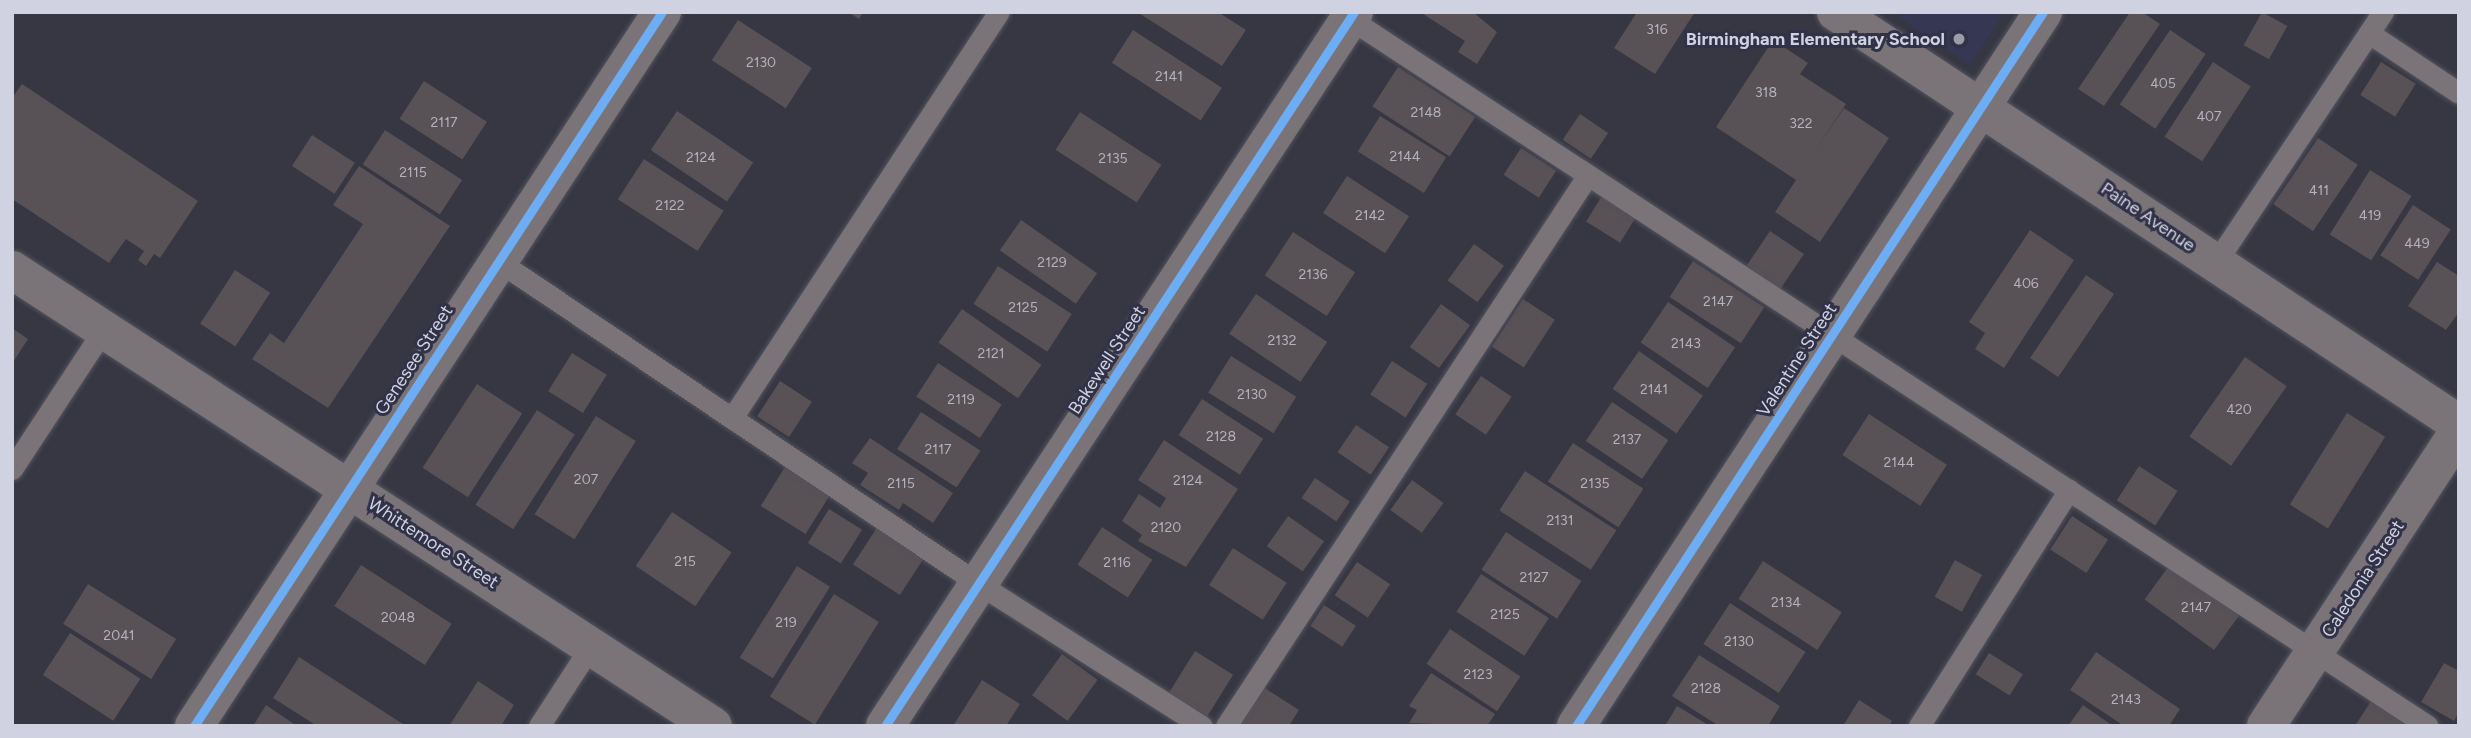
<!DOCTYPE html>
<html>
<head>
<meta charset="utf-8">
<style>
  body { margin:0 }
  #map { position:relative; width:2471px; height:738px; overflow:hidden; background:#363743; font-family:Figtree,sans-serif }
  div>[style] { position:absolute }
  .built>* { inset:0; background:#363752 }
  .building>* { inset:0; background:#585155; transform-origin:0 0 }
  .roads { filter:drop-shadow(0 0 2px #53545f) drop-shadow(0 0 2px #53545f) }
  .lane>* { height:21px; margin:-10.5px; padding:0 10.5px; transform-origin:10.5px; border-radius:10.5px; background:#7a7478 }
  .street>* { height:38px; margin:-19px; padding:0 19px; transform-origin:19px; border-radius:19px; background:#7a7478 }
  .cycleway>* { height:9px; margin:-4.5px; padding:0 4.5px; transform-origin:4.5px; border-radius:4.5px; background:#6dadf4 }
  .dots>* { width:19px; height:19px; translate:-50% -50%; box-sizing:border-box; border:4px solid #313248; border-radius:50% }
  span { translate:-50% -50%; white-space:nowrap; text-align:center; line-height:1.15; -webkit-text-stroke:6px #313248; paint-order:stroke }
  .number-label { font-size:14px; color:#b3b2be }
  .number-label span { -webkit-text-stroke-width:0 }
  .poi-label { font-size:18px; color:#d1d2e1; font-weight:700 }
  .right { translate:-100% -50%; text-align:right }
  .street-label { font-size:18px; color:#d1d2e1 }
  .frame { position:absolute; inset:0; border:14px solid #d1d2e1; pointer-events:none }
</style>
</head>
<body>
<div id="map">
  <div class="built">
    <i style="clip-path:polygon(1892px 12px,2005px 12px,1970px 65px)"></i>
  </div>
  <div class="building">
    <i style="clip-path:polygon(848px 12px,863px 12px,859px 19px)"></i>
    <i style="clip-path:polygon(1137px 12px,1218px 12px,1246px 30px,1222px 66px)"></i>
    <i style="clip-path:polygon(1420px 12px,1473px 12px,1497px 32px,1477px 64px,1458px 52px,1465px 41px)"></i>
    <i style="clip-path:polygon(1637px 12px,1695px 12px,1655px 74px,1614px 48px)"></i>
    <i style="clip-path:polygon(2130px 12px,2142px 12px,2160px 24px,2104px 106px,2078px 89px)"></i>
    <i style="left:2262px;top:12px;width:29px;height:38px;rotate:29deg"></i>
    <i style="left:738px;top:20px;width:88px;height:48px;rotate:33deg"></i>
    <i style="left:1133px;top:30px;width:106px;height:39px;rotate:33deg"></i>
    <i style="left:2170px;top:30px;width:43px;height:90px;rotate:34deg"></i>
    <i style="clip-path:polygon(1773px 40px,1808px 63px,1800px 74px,1846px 104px,1814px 152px,1844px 108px,1889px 138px,1820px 242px,1775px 212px,1796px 180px,1716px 127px)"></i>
    <i style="left:2213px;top:62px;width:45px;height:89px;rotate:33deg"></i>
    <i style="left:2381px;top:62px;width:41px;height:39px;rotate:32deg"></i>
    <i style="left:1398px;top:67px;width:92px;height:47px;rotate:33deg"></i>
    <i style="left:424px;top:81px;width:75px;height:45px;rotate:33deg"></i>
    <i style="clip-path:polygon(22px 84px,198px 201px,160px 258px,154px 254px,146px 266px,138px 260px,144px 251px,126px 239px,109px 263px,12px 199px,12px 98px)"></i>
    <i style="left:677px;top:111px;width:92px;height:47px;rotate:34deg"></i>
    <i style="left:1080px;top:112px;width:97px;height:45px;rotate:33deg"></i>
    <i style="left:1580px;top:114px;width:34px;height:31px;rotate:34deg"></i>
    <i style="left:1380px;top:116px;width:78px;height:42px;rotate:32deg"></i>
    <i style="left:385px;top:130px;width:92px;height:41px;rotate:33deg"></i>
    <i style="left:312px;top:135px;width:51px;height:37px;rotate:33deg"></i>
    <i style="left:2318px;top:138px;width:48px;height:80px;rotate:34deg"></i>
    <i style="left:1521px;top:148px;width:42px;height:32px;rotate:33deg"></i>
    <i style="left:644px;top:159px;width:95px;height:48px;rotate:33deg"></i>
    <i style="clip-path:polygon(359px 166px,450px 226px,328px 408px,252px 359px,270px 333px,284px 343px,363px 224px,333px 205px)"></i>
    <i style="left:2370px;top:170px;width:49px;height:76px;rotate:32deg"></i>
    <i style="left:1347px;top:176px;width:74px;height:44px;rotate:33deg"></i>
    <i style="left:1602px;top:196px;width:40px;height:30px;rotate:32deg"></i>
    <i style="left:2413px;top:205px;width:45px;height:60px;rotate:33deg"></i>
    <i style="left:1021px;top:220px;width:93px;height:37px;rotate:35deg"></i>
    <i style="clip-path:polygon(2030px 230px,2074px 260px,2004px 368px,1975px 349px,1985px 333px,1969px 322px)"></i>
    <i style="left:1770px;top:231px;width:41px;height:42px;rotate:34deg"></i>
    <i style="left:1293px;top:232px;width:74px;height:52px;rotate:33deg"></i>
    <i style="left:1474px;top:244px;width:37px;height:45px;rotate:36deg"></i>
    <i style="left:1693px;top:261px;width:85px;height:43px;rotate:33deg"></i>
    <i style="clip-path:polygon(2437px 262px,2459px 276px,2459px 312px,2446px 330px,2408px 306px)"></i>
    <i style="left:998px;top:266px;width:88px;height:45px;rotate:33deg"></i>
    <i style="left:235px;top:270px;width:42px;height:64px;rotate:33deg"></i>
    <i style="left:2086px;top:275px;width:34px;height:100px;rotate:34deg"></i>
    <i style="left:1256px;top:294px;width:86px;height:48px;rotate:34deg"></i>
    <i style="left:1523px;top:299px;width:38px;height:57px;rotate:33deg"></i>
    <i style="left:1668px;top:302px;width:81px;height:49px;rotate:34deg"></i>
    <i style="left:1441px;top:304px;width:36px;height:53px;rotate:36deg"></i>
    <i style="left:962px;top:309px;width:97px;height:41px;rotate:35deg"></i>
    <i style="clip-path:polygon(12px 328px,28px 339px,12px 364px)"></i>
    <i style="left:1639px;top:351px;width:78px;height:46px;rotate:35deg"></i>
    <i style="left:572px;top:353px;width:41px;height:45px;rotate:32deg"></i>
    <i style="left:1231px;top:356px;width:77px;height:43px;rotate:32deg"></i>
    <i style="left:2245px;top:357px;width:51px;height:97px;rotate:35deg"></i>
    <i style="left:1392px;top:361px;width:42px;height:40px;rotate:33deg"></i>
    <i style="left:938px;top:363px;width:76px;height:40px;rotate:33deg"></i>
    <i style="left:1481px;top:376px;width:37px;height:46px;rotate:34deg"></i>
    <i style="left:780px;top:381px;width:38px;height:42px;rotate:33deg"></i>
    <i style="left:477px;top:384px;width:54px;height:100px;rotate:33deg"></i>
    <i style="left:1202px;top:399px;width:73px;height:43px;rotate:33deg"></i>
    <i style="left:1612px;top:402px;width:68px;height:47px;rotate:34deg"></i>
    <i style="left:537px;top:410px;width:45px;height:113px;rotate:33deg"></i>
    <i style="left:921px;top:412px;width:71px;height:44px;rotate:33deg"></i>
    <i style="left:2347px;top:413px;width:45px;height:108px;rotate:32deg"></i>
    <i style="left:1869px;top:414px;width:93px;height:49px;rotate:33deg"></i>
    <i style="left:596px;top:416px;width:47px;height:116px;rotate:32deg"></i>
    <i style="left:1356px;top:425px;width:40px;height:33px;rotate:34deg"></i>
    <i style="clip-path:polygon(870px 438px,953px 493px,933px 523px,903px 503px,899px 510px,860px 485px,868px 473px,852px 463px)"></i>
    <i style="clip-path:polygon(1164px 440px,1238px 489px,1186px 567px,1138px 541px,1142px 535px,1122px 521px,1139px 494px,1160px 508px,1166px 498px,1138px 480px)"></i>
    <i style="left:1573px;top:443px;width:84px;height:46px;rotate:33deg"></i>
    <i style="left:2139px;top:466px;width:46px;height:41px;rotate:33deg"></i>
    <i style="left:785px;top:467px;width:53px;height:46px;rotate:32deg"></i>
    <i style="left:1525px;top:471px;width:109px;height:47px;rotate:33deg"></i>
    <i style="left:1315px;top:478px;width:42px;height:24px;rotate:34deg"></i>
    <i style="left:1412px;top:480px;width:39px;height:37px;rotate:36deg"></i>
    <i style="left:829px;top:509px;width:39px;height:40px;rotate:32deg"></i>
    <i style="left:672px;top:512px;width:72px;height:65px;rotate:34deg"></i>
    <i style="left:1288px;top:516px;width:44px;height:37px;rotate:35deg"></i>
    <i style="left:2072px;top:516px;width:43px;height:40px;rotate:33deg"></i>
    <i style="left:878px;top:526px;width:56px;height:46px;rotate:33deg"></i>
    <i style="left:1102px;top:527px;width:60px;height:45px;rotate:33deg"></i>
    <i style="left:1506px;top:532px;width:90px;height:45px;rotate:33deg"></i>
    <i style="left:1233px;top:548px;width:64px;height:44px;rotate:33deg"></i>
    <i style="left:1955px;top:560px;width:31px;height:42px;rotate:29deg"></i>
    <i style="left:1763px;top:561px;width:94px;height:45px;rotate:33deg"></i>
    <i style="left:1357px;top:562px;width:40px;height:40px;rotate:34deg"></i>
    <i style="left:2171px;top:563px;width:86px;height:45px;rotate:36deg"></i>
    <i style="left:361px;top:565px;width:108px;height:49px;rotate:33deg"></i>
    <i style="left:797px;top:566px;width:39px;height:108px;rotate:32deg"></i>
    <i style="left:1481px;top:574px;width:81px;height:45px;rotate:33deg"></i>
    <i style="left:88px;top:584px;width:104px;height:47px;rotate:32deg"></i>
    <i style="left:834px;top:594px;width:53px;height:121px;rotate:32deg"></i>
    <i style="left:1730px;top:603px;width:90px;height:49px;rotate:33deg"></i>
    <i style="left:1324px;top:605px;width:38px;height:25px;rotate:33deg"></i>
    <i style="left:1450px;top:629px;width:85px;height:42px;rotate:34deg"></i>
    <i style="left:70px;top:633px;width:84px;height:50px;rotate:33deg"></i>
    <i style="left:1195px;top:651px;width:45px;height:49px;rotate:32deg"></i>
    <i style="clip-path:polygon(2096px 652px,2180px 709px,2169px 726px,2124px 726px,2070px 690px)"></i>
    <i style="left:1989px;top:653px;width:40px;height:25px;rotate:32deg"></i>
    <i style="left:1062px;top:654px;width:44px;height:51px;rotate:36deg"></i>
    <i style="clip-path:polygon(1699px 655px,1780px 706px,1768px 726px,1719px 726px,1672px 696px)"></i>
    <i style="clip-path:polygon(299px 657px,406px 726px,317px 726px,273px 698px)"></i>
    <i style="clip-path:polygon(2444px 663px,2459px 671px,2459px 712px,2454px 721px,2421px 702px)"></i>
    <i style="clip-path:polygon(1431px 673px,1495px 714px,1487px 726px,1409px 723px,1417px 710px,1409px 706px)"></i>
    <i style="clip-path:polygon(982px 680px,1020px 704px,1006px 726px,953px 726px)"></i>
    <i style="clip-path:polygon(478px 681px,514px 705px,501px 726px,449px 726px)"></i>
    <i style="clip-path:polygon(1263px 687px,1299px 710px,1289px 726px,1238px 726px)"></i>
    <i style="clip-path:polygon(2373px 698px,2414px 726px,2355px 726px)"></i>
    <i style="clip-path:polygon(1859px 700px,1892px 721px,1889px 726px,1843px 726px)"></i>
    <i style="clip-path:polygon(266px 705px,297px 726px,253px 726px)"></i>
    <i style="clip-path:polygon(2083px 705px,2113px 726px,2068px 726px)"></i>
    <i style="clip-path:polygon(1677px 706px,1710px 726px,1665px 726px)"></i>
  </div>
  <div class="roads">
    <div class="lane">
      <i style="left:1344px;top:15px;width:1296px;rotate:33.26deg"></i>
      <i style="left:2369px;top:33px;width:108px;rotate:33.7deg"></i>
      <i style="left:498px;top:261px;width:579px;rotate:33.88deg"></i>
      <i style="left:979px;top:584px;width:264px;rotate:32.5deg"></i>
      <i style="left:2216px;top:262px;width:301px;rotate:-56.3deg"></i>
      <i style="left:732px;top:418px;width:486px;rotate:-56.7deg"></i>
      <i style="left:12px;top:469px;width:168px;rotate:-56.7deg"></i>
      <i style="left:539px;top:726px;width:95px;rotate:-57deg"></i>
      <i style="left:1226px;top:726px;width:659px;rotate:-56.7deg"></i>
      <i style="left:1919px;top:726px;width:280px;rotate:-57.6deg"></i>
    </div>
    <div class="street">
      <i style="left:1836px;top:12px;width:747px;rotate:33.48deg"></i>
      <i style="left:12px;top:270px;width:836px;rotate:33.04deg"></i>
      <i style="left:194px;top:726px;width:854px;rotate:-56.76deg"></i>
      <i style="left:885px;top:726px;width:854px;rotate:-56.7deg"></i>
      <i style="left:1576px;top:726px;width:853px;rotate:-56.81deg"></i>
      <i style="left:2266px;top:726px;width:353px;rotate:-56.8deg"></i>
    </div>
  </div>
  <div class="cycleway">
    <i style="left:194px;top:726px;width:854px;rotate:-56.76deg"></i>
    <i style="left:885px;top:726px;width:854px;rotate:-56.7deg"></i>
    <i style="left:1576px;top:726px;width:853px;rotate:-56.81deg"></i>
  </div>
  <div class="dots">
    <i style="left:1959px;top:39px;background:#9b9caa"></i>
  </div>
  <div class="number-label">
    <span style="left:1657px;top:30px">316</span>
    <span style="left:761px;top:63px">2130</span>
    <span style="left:1169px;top:77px">2141</span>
    <span style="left:2163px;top:84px">405</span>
    <span style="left:1766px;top:93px">318</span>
    <span style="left:1426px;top:113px">2148</span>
    <span style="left:2209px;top:117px">407</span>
    <span style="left:444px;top:123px">2117</span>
    <span style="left:1801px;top:124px">322</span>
    <span style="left:1405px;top:157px">2144</span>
    <span style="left:701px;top:158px">2124</span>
    <span style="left:1113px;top:159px">2135</span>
    <span style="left:413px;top:173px">2115</span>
    <span style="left:2319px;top:191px">411</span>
    <span style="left:670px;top:206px">2122</span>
    <span style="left:1370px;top:216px">2142</span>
    <span style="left:2370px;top:216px">419</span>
    <span style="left:2417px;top:244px">449</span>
    <span style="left:1052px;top:263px">2129</span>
    <span style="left:1313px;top:275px">2136</span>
    <span style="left:2026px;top:284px">406</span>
    <span style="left:1718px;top:302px">2147</span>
    <span style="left:1023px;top:308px">2125</span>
    <span style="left:1282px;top:341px">2132</span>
    <span style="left:1686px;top:344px">2143</span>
    <span style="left:991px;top:354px">2121</span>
    <span style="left:1654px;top:390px">2141</span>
    <span style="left:1252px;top:395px">2130</span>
    <span style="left:961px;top:400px">2119</span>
    <span style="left:2239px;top:410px">420</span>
    <span style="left:1221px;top:437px">2128</span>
    <span style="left:1627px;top:440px">2137</span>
    <span style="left:938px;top:450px">2117</span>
    <span style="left:1899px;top:463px">2144</span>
    <span style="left:586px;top:480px">207</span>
    <span style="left:1188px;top:481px">2124</span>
    <span style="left:901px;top:484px">2115</span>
    <span style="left:1595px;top:484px">2135</span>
    <span style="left:1560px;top:521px">2131</span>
    <span style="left:1166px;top:528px">2120</span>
    <span style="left:685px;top:562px">215</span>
    <span style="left:1117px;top:563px">2116</span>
    <span style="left:1534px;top:578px">2127</span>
    <span style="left:1786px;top:603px">2134</span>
    <span style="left:2196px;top:608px">2147</span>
    <span style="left:1505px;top:615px">2125</span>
    <span style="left:398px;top:618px">2048</span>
    <span style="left:786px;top:623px">219</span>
    <span style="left:119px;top:636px">2041</span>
    <span style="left:1739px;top:642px">2130</span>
    <span style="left:1478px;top:675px">2123</span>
    <span style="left:1706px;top:689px">2128</span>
    <span style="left:2126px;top:700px">2143</span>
  </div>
  <div class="poi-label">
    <span class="right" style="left:1945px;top:39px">Birmingham Elementary School</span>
  </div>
  <div class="street-label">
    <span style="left:2148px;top:217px;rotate:34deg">Paine Avenue</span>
    <span style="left:414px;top:360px;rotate:-57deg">Genesee Street</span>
    <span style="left:1107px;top:360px;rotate:-57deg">Bakewell Street</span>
    <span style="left:1797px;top:360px;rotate:-57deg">Valentine Street</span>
    <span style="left:433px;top:543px;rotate:33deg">Whittemore Street</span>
    <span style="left:2363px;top:579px;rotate:-57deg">Caledonia Street</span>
  </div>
  <div class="frame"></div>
</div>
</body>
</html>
